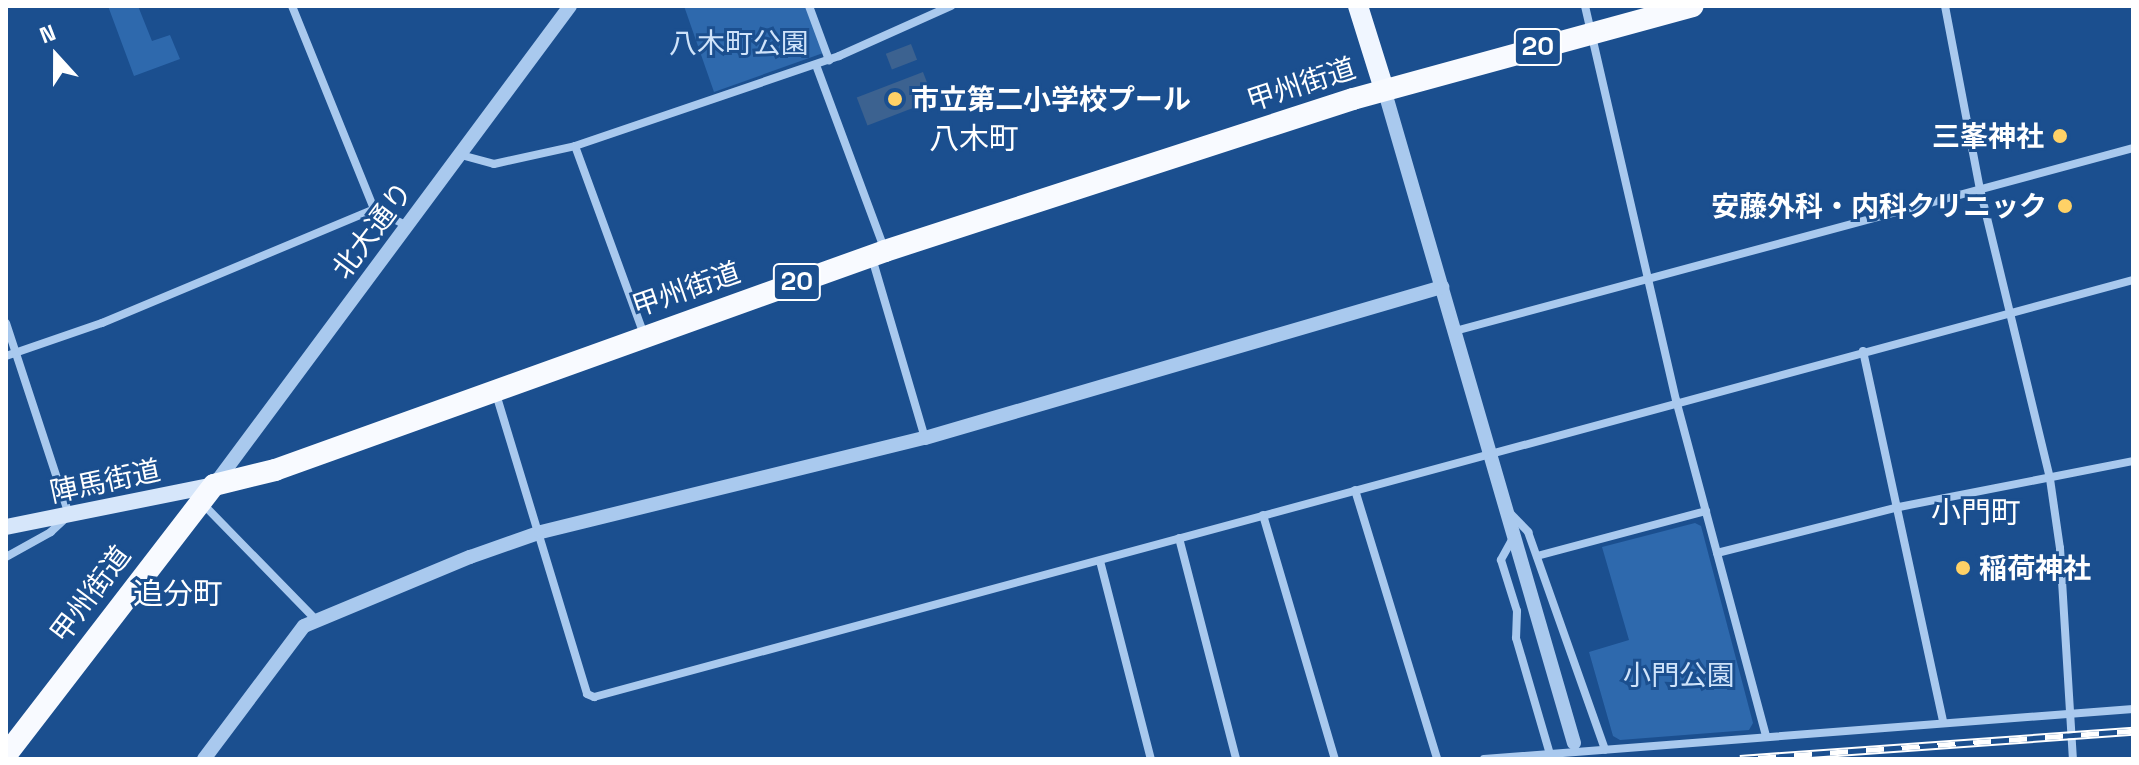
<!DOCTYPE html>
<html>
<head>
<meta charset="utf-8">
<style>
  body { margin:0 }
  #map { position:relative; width:2139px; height:765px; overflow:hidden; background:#1b4f8f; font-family:"Space Grotesk","Noto Sans JP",sans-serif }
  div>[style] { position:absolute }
  .green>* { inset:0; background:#2e69ad }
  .water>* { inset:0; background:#3c6290; transform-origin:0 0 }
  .minor>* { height:8px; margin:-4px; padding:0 4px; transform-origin:4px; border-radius:4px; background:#a9c9ee }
  .tertiary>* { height:14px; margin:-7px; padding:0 7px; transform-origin:7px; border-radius:7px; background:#a9c9ee }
  .secondary>* { height:16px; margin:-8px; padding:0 8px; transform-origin:8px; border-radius:8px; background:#d6e6fa }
  .primary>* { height:20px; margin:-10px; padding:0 10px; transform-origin:10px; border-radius:10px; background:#f0f6ff }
  .trunk>* { height:22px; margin:-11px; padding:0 11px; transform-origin:11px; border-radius:11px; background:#f8faff }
  .rail>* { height:9px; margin-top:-4.5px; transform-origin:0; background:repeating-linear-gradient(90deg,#1b4f8f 0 18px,#fff 0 36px); box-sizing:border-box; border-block:2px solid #fff }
  .dots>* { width:22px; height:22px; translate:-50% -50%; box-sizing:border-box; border:4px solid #1b4f8f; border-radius:50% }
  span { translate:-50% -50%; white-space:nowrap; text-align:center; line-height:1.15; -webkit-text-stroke:6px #1b4f8f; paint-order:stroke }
  .shield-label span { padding:2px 6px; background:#1b4f8f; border:2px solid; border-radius:6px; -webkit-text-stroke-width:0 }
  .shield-label { font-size:26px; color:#fff; font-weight:700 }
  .park-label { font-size:28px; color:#cfe3fa }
  .street-label { font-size:28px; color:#fff }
  .poi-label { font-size:28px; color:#fff; font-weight:700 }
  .left { translate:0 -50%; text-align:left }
  .right { translate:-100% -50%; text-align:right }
  .neighbourhood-label { font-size:30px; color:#fff }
  .frame { position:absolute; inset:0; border:8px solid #fff; pointer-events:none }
  .north { position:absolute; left:16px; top:16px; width:80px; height:80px; -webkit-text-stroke:6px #1b4f8f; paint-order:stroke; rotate:339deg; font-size:22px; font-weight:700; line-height:32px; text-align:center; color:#fff }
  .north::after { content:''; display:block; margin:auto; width:28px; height:36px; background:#fff; clip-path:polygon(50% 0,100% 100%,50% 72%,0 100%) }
</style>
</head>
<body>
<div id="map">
  <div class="green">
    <i style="clip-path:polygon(108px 6px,138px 6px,152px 41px,170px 35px,180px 59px,134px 76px)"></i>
    <i style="clip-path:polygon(684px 6px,809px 6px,826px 52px,714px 92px)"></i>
    <i style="clip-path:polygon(1695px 523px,1701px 526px,1753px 723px,1749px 730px,1620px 740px,1613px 736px,1589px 652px,1629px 640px,1602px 547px)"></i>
  </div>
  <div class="water">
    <i style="left:911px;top:44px;width:17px;height:27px;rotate:69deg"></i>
    <i style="left:923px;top:72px;width:30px;height:71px;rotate:69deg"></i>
  </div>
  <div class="minor">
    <i style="left:292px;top:6px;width:219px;rotate:68deg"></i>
    <i style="left:374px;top:209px;width:38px;rotate:27deg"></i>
    <i style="left:809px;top:6px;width:58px;rotate:69.7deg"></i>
    <i style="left:1585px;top:6px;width:404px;rotate:77deg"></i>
    <i style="left:1676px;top:400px;width:348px;rotate:75deg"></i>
    <i style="left:1945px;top:6px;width:186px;rotate:79.2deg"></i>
    <i style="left:1980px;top:189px;width:298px;rotate:76.4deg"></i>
    <i style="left:2050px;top:479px;width:70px;rotate:81.8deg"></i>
    <i style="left:2060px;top:548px;width:211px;rotate:86.5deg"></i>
    <i style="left:816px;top:65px;width:195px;rotate:69.6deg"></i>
    <i style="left:575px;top:146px;width:201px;rotate:69.9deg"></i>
    <i style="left:461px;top:155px;width:34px;rotate:15deg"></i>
    <i style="left:494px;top:164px;width:83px;rotate:-12.5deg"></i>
    <i style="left:575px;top:146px;width:279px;rotate:-18.8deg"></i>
    <i style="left:839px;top:56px;width:123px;rotate:-24.1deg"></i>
    <i style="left:872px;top:258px;width:188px;rotate:73.6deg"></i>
    <i style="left:6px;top:323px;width:202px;rotate:71.8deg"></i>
    <i style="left:69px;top:515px;width:25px;rotate:137deg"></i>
    <i style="left:51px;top:532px;width:51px;rotate:150.9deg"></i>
    <i style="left:1455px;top:331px;width:702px;rotate:-15.1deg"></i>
    <i style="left:1863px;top:351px;width:380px;rotate:77.8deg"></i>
    <i style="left:6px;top:356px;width:102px;rotate:-19deg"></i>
    <i style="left:102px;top:323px;width:295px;rotate:-22.7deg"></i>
    <i style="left:496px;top:394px;width:313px;rotate:73.1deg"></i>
    <i style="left:587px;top:694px;width:8px;rotate:23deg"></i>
    <i style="left:594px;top:697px;width:1594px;rotate:-15.16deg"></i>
    <i style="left:1355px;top:490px;width:281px;rotate:73deg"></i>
    <i style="left:201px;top:502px;width:165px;rotate:45.7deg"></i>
    <i style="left:1509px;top:512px;width:28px;rotate:46deg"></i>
    <i style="left:1528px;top:532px;width:231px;rotate:70.5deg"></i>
    <i style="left:1263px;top:515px;width:254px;rotate:73.6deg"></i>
    <i style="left:1179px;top:538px;width:228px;rotate:75.5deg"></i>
    <i style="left:1513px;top:538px;width:25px;rotate:119deg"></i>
    <i style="left:1501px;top:560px;width:53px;rotate:72.6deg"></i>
    <i style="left:1517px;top:611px;width:27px;rotate:92deg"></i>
    <i style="left:1516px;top:638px;width:121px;rotate:73.7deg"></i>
    <i style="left:1717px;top:553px;width:188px;rotate:-14.2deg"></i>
    <i style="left:1899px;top:507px;width:238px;rotate:-11.1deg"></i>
    <i style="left:1537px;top:556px;width:175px;rotate:-14.9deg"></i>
    <i style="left:1100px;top:561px;width:204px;rotate:75.6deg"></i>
    <i style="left:1484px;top:759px;width:651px;rotate:-4.41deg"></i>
  </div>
  <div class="tertiary">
    <i style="left:1384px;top:89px;width:681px;rotate:73.8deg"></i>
    <i style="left:215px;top:484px;width:595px;rotate:-53.4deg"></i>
    <i style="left:204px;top:759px;width:166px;rotate:-53.1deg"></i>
    <i style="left:304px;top:626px;width:180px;rotate:-22.6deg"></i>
    <i style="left:470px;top:557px;width:75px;rotate:-19.4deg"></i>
    <i style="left:541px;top:532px;width:395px;rotate:-13.8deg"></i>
    <i style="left:925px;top:438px;width:539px;rotate:-16.28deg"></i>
  </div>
  <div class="secondary">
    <i style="left:6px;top:527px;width:212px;rotate:-11.4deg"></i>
  </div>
  <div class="primary">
    <i style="left:1358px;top:6px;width:87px;rotate:72.6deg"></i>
  </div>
  <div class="trunk">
    <i style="left:6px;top:755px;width:341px;rotate:-52.4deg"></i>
    <i style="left:214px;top:485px;width:63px;rotate:-13.8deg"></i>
    <i style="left:275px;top:470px;width:648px;rotate:-19.75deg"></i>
    <i style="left:885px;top:251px;width:492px;rotate:-18deg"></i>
    <i style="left:1353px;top:99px;width:352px;rotate:-15.3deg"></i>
  </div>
  <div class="rail">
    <i style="left:1740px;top:759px;width:394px;rotate:-4.1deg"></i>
  </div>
  <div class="dots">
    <i style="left:895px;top:99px;background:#ffd166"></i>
    <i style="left:2060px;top:136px;background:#ffd166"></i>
    <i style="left:2065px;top:206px;background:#ffd166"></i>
    <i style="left:1963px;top:568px;background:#ffd166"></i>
  </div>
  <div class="shield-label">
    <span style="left:1538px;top:47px">20</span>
    <span style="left:797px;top:282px">20</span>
  </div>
  <div class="park-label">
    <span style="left:739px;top:43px">八木町公園</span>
    <span style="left:1679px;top:675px">小門公園</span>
  </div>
  <div class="street-label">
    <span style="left:1301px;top:84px;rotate:-18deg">甲州街道</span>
    <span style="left:372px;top:230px;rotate:-53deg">北大通り</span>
    <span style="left:686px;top:289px;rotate:-19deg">甲州街道</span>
    <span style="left:105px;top:481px;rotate:-12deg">陣馬街道</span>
    <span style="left:90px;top:594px;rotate:-53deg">甲州街道</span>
  </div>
  <div class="poi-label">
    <span class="left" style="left:911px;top:99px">市立第二小学校プール</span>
    <span class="right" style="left:2044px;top:136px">三峯神社</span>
    <span class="right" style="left:2047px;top:206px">安藤外科・内科クリニック</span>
    <span class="left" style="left:1979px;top:568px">稲荷神社</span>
  </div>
  <div class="neighbourhood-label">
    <span style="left:974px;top:139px">八木町</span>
    <span style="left:1976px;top:513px">小門町</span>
    <span style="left:178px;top:594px">追分町</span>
  </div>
  <div class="frame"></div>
  <div class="north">N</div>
</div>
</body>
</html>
